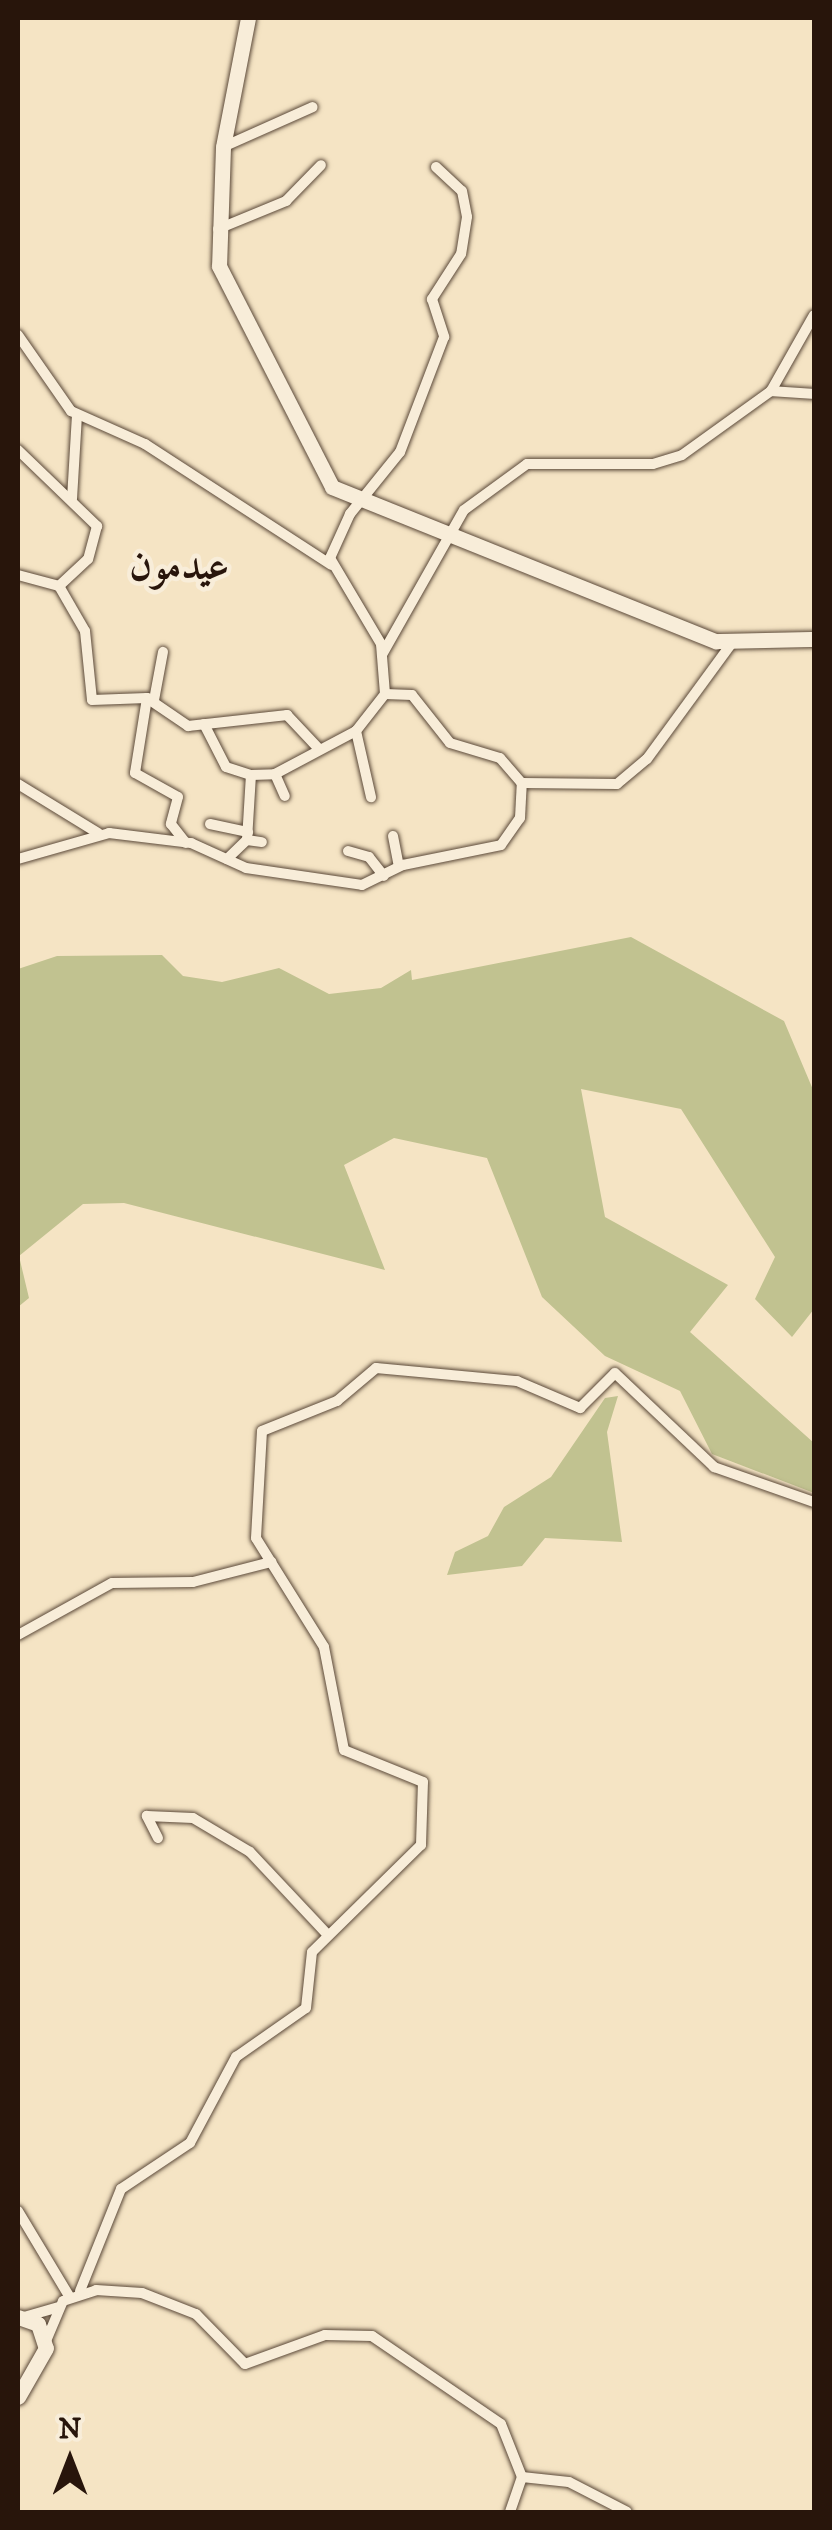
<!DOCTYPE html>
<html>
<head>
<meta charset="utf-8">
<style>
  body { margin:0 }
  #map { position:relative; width:832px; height:2530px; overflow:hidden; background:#f5e4c4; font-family:"IM FELL DW Pica",Amiri,serif }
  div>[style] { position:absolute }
  .green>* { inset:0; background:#c1c290 }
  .roads { filter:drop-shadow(0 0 2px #5b4939) drop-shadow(0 0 2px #5b4939) }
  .street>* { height:10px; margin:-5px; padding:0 5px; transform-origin:5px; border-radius:5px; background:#f8edd9 }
  .secondary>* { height:15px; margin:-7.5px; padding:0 7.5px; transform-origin:7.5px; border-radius:7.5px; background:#f8edd9 }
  span { translate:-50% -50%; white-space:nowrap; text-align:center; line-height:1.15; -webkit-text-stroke:9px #f8edd9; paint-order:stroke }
  .quarter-label { font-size:40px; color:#28150b; font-weight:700 }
  .frame { position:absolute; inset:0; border:20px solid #28150b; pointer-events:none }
  .north { position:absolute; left:20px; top:2410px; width:100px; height:100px; -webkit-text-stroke:8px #f8edd9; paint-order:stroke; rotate:0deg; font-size:28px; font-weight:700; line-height:40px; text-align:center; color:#28150b }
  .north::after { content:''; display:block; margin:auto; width:35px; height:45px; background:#28150b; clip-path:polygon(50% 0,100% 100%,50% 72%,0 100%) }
</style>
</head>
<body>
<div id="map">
  <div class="green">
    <i style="clip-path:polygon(631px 937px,784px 1021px,814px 1092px,814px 1309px,792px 1337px,755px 1299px,775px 1257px,681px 1109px,581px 1089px,605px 1217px,728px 1285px,690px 1332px,814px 1443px,814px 1493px,712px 1454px,680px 1391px,605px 1356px,542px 1297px,487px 1158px,394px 1138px,344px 1165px,385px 1270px,124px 1203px,83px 1204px,19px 1256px,29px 1298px,18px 1307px,18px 969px,57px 956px,162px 955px,183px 976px,222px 982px,279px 968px,329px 994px,381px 988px,411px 970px,412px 980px)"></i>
    <i style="clip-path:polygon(618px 1396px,607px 1432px,622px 1542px,545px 1538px,522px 1566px,447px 1575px,455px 1552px,488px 1536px,504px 1507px,551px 1477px,605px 1398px)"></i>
  </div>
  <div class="roads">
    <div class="street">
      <i style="left:223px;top:147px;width:98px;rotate:-24deg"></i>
      <i style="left:436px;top:167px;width:35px;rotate:43deg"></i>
      <i style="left:462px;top:191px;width:26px;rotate:79deg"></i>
      <i style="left:467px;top:217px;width:37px;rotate:99deg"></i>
      <i style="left:461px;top:254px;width:54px;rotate:122.8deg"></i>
      <i style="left:432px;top:299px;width:40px;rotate:72deg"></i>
      <i style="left:444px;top:337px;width:123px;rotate:110.9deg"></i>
      <i style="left:400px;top:452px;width:80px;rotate:128.9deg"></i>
      <i style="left:350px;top:514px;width:48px;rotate:114.4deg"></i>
      <i style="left:330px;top:558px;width:100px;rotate:59.3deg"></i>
      <i style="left:381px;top:644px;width:50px;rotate:85.4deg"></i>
      <i style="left:385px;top:694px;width:27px;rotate:2deg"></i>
      <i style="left:412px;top:695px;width:61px;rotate:51.6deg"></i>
      <i style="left:450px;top:743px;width:52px;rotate:16.7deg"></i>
      <i style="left:500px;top:758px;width:33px;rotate:49deg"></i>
      <i style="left:522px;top:783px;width:95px;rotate:0.6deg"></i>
      <i style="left:617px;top:784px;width:39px;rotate:-40deg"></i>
      <i style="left:647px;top:759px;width:144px;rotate:-53.8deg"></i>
      <i style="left:218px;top:229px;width:74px;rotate:-22.4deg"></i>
      <i style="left:286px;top:201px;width:50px;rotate:-45.8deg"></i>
      <i style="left:18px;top:335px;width:93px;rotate:55.1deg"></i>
      <i style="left:71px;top:411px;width:81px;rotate:24deg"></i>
      <i style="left:145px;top:444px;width:222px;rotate:33deg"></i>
      <i style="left:771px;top:391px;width:43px;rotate:4deg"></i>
      <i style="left:18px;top:450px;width:110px;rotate:43.9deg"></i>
      <i style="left:97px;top:526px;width:34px;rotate:105deg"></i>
      <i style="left:88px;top:559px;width:40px;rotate:137deg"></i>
      <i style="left:59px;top:586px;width:52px;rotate:60deg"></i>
      <i style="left:85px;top:631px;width:69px;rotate:84.2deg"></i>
      <i style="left:92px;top:700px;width:55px;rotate:-2.1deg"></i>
      <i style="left:147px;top:698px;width:50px;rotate:34.3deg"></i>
      <i style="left:188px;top:726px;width:100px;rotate:-6.3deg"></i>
      <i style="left:287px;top:715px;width:47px;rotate:46.7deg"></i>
      <i style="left:72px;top:499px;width:84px;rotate:-86.6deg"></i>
      <i style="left:18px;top:575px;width:42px;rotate:15deg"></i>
      <i style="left:383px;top:653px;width:164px;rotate:-60.5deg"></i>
      <i style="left:464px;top:510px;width:78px;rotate:-36.1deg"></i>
      <i style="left:527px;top:464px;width:126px"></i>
      <i style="left:653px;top:464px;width:30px;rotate:-17deg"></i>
      <i style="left:682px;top:455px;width:110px;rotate:-35.7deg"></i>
      <i style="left:771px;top:391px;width:87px;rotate:-60.5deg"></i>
      <i style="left:147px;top:698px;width:76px;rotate:99.1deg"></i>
      <i style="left:135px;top:773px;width:49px;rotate:29.2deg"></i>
      <i style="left:178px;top:797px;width:28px;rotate:105deg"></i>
      <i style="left:171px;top:824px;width:24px;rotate:52deg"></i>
      <i style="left:154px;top:700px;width:49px;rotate:-79.4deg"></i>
      <i style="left:204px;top:724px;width:48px;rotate:62.9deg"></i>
      <i style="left:226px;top:767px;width:26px;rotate:18deg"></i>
      <i style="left:356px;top:731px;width:68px;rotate:77.2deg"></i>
      <i style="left:275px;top:774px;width:24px;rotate:66deg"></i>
      <i style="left:18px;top:784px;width:94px;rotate:31.5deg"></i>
      <i style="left:210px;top:824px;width:39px;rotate:12deg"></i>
      <i style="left:393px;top:836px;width:31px;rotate:79deg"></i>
      <i style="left:247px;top:840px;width:15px;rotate:8deg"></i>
      <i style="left:348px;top:851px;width:22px;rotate:16deg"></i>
      <i style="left:369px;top:857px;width:24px;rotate:52deg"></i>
      <i style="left:18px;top:859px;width:95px;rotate:-15.9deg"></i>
      <i style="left:109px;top:833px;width:83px;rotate:7deg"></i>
      <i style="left:191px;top:843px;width:60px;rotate:24.4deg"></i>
      <i style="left:246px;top:868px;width:117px;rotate:8.3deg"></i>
      <i style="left:362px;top:885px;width:46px;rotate:-26deg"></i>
      <i style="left:403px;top:865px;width:100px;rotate:-11.5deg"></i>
      <i style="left:501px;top:845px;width:33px;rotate:-55deg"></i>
      <i style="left:520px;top:818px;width:35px;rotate:-87deg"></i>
      <i style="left:227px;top:859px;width:28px;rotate:-44deg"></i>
      <i style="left:247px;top:840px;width:65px;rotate:-86.5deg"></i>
      <i style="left:251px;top:775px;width:24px;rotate:-2deg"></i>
      <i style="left:275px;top:774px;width:92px;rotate:-28deg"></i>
      <i style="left:356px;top:731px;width:47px;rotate:-51.9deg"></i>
      <i style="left:18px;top:1635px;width:107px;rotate:-29deg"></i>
      <i style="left:112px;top:1583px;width:81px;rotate:-0.7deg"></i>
      <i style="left:193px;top:1582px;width:81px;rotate:-14.4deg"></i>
      <i style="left:158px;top:1838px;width:25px;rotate:-117deg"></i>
      <i style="left:147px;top:1816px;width:46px;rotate:2.5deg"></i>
      <i style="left:193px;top:1818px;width:66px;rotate:30.8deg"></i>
      <i style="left:250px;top:1852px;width:114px;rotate:46.8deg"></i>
      <i style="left:18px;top:2211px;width:99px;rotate:59deg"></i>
      <i style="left:80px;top:2291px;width:110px;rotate:-68.1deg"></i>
      <i style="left:121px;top:2189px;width:83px;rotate:-33.7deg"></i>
      <i style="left:190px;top:2143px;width:98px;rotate:-61.9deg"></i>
      <i style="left:236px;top:2057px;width:85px;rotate:-35deg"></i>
      <i style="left:306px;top:2008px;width:56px;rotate:-83.9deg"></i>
      <i style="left:312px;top:1952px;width:153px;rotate:-44.5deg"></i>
      <i style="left:421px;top:1845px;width:63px;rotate:-88.2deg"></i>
      <i style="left:423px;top:1782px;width:85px;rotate:-157.9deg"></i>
      <i style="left:344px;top:1750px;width:105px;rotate:-101deg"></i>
      <i style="left:324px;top:1647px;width:128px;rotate:-122deg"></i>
      <i style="left:256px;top:1538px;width:107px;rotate:-86.8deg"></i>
      <i style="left:262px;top:1431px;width:81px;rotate:-21.8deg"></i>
      <i style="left:337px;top:1401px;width:51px;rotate:-40.2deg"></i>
      <i style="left:376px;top:1368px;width:142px;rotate:5.3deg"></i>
      <i style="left:517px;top:1381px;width:69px;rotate:23.2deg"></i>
      <i style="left:580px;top:1408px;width:49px;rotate:-45deg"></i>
      <i style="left:615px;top:1373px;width:137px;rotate:43.5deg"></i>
      <i style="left:714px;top:1467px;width:106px;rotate:19.3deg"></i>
      <i style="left:24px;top:2317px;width:35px;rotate:-16deg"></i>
      <i style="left:46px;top:2341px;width:43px;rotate:-67deg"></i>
      <i style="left:63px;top:2301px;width:35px;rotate:-18deg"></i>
      <i style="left:96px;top:2290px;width:46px;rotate:3.7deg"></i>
      <i style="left:142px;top:2293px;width:58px;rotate:21.3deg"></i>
      <i style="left:196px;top:2314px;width:70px;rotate:45.6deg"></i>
      <i style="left:245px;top:2364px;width:85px;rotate:-19.9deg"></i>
      <i style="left:325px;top:2335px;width:47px;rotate:1.2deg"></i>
      <i style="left:372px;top:2336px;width:156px;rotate:34.3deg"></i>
      <i style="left:501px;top:2424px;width:57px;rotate:68.4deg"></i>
      <i style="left:522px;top:2477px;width:37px;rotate:109deg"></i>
      <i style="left:522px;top:2477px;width:47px;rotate:6.1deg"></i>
      <i style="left:569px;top:2482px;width:65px;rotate:27.3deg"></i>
    </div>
    <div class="secondary">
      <i style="left:248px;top:18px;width:131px;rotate:101deg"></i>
      <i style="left:223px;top:147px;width:119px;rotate:91.9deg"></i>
      <i style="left:219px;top:266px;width:248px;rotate:62.9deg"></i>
      <i style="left:332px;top:487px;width:414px;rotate:21.9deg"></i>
      <i style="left:716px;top:641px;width:98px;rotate:-1.2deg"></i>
      <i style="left:18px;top:2317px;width:21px;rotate:19deg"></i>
      <i style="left:38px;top:2324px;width:25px;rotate:72deg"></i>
      <i style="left:46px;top:2348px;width:56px;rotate:119.7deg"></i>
    </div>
  </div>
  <div class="quarter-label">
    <span style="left:179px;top:567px">عيدمون</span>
  </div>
  <div class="frame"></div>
  <div class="north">N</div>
</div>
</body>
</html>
